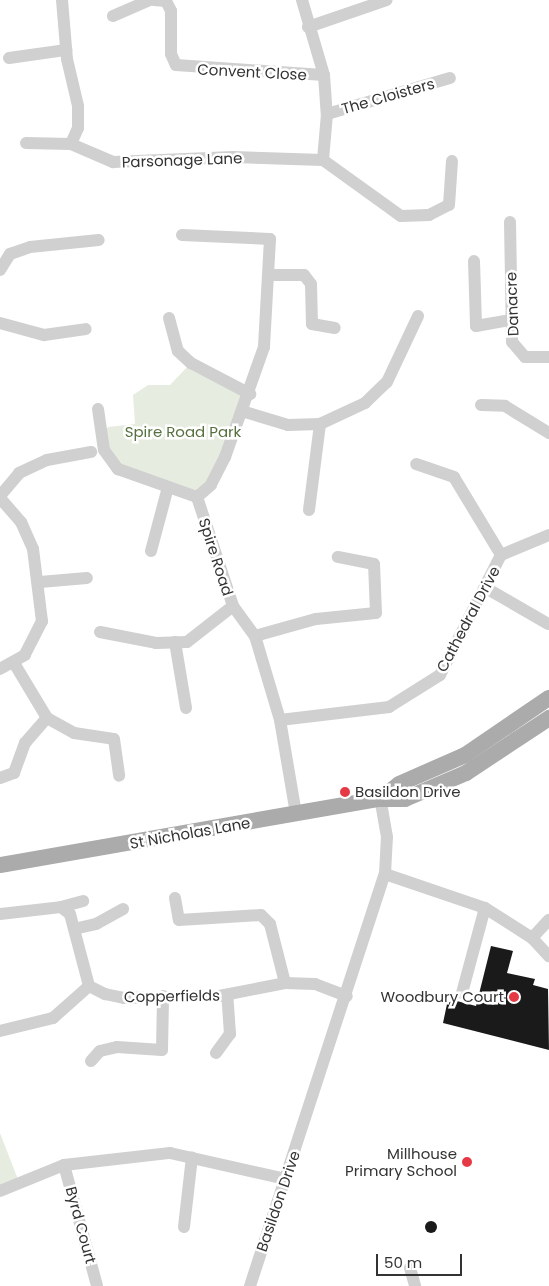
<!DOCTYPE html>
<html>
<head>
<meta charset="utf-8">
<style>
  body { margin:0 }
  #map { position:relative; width:549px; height:1286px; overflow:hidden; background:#fff; font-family:Poppins,sans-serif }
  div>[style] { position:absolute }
  .green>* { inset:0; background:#e6ecdf }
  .building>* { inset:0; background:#1a1a1a }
  .round { border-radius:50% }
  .minor>* { height:12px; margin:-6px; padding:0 6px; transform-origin:6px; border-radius:6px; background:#d0d0d0 }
  .major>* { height:16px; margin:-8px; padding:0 8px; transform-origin:8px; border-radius:8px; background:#ababab }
  .dots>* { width:14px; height:14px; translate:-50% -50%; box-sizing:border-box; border:2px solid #fff; border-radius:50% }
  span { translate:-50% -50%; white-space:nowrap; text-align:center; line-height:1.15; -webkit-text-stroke:5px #fff; paint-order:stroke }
  .street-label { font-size:15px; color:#333 }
  .park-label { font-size:15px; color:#56703f }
  .poi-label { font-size:15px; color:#333 }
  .left { translate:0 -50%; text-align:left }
  .right { translate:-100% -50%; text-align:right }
  .scale { position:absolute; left:376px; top:1254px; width:86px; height:22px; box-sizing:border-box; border:2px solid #333; border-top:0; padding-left:6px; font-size:15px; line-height:18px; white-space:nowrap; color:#333; -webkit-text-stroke:4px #fff; paint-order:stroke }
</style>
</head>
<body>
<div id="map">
  <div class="green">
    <i style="clip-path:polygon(191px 363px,250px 394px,238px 428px,197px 497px,118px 469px,106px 456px,105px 432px,108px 427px,135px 424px,133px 395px,148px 385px,170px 385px)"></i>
    <i style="clip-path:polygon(0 1133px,19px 1182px,0 1191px)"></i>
  </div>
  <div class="building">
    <i style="clip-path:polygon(491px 946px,513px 951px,507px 973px,535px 979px,533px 985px,548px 989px,549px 1050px,443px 1023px,447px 1004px,453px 1000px,476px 1006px)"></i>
    <i class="round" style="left:425px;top:1221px;width:12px;height:12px"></i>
  </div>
  <div class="minor">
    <i style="left:62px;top:0;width:59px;rotate:85.2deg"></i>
    <i style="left:67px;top:59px;width:48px;rotate:76.8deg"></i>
    <i style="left:78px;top:106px;width:22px;rotate:90deg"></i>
    <i style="left:78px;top:128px;width:17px;rotate:114deg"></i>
    <i style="left:71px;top:144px;width:46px;rotate:23.2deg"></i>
    <i style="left:113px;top:162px;width:120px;rotate:-2.4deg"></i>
    <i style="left:233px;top:157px;width:90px;rotate:1.9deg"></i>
    <i style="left:154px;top:0;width:12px;rotate:5deg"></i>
    <i style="left:166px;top:1px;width:11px;rotate:63deg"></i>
    <i style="left:171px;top:11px;width:43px;rotate:90deg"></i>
    <i style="left:171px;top:54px;width:12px;rotate:66deg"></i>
    <i style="left:176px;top:65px;width:148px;rotate:3.9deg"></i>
    <i style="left:302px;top:0;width:78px;rotate:73.7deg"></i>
    <i style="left:324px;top:75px;width:39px;rotate:86deg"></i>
    <i style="left:327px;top:114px;width:46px;rotate:95deg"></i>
    <i style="left:323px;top:160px;width:96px;rotate:35.7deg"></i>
    <i style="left:401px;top:216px;width:28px;rotate:-2deg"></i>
    <i style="left:429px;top:215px;width:22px;rotate:-27deg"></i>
    <i style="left:449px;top:205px;width:44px;rotate:-86.1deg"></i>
    <i style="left:113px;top:16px;width:40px;rotate:-23.4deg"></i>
    <i style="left:308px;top:27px;width:83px;rotate:-18.9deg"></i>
    <i style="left:9px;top:58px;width:58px;rotate:-8deg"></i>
    <i style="left:327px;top:114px;width:128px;rotate:-16.3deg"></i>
    <i style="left:26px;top:143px;width:45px;rotate:1.3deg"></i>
    <i style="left:510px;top:222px;width:120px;rotate:89deg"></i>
    <i style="left:512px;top:342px;width:20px;rotate:49deg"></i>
    <i style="left:525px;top:357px;width:24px"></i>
    <i style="left:182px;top:235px;width:88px;rotate:2.6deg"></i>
    <i style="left:270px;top:239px;width:108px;rotate:93.2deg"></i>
    <i style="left:264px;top:347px;width:117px;rotate:109.5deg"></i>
    <i style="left:225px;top:457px;width:31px;rotate:117deg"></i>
    <i style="left:211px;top:485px;width:18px;rotate:139deg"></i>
    <i style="left:474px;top:261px;width:65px;rotate:88.2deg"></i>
    <i style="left:476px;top:326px;width:36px;rotate:-10deg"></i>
    <i style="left:0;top:270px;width:19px;rotate:-58deg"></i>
    <i style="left:10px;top:254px;width:21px;rotate:-19deg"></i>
    <i style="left:30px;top:247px;width:69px;rotate:-5.8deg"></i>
    <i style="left:271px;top:275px;width:33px"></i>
    <i style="left:304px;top:275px;width:11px;rotate:52deg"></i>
    <i style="left:311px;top:284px;width:40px;rotate:88.6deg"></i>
    <i style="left:312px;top:324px;width:23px;rotate:10deg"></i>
    <i style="left:169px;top:318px;width:34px;rotate:75deg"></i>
    <i style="left:178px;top:351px;width:18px;rotate:43deg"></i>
    <i style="left:191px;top:363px;width:67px;rotate:27.7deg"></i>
    <i style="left:0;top:323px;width:46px;rotate:15.3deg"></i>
    <i style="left:44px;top:335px;width:42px;rotate:-8.1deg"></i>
    <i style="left:481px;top:405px;width:24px;rotate:2deg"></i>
    <i style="left:505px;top:406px;width:52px;rotate:31.5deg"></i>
    <i style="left:98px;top:409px;width:41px;rotate:81.7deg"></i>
    <i style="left:104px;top:450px;width:24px;rotate:54deg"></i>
    <i style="left:118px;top:469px;width:84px;rotate:19.5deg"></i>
    <i style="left:197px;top:497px;width:115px;rotate:71.7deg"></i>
    <i style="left:233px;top:606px;width:37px;rotate:54deg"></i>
    <i style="left:255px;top:636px;width:88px;rotate:73.4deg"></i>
    <i style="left:280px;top:720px;width:95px;rotate:80.3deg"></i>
    <i style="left:245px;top:412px;width:45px;rotate:16.8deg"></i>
    <i style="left:288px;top:425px;width:32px;rotate:-2deg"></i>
    <i style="left:320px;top:424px;width:50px;rotate:-25deg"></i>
    <i style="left:365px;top:403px;width:30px;rotate:-44deg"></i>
    <i style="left:387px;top:382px;width:73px;rotate:-64.8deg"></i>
    <i style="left:0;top:496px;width:30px;rotate:-50deg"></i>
    <i style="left:19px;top:473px;width:31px;rotate:-25deg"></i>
    <i style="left:47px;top:460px;width:45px;rotate:-10.3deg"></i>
    <i style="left:0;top:498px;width:32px;rotate:49deg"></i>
    <i style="left:21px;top:522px;width:30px;rotate:66deg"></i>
    <i style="left:33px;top:549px;width:73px;rotate:82.9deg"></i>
    <i style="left:42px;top:621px;width:38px;rotate:117deg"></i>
    <i style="left:25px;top:655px;width:29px;rotate:151deg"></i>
    <i style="left:309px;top:510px;width:87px;rotate:-82.7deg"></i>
    <i style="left:151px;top:551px;width:66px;rotate:-75.1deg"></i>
    <i style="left:501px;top:555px;width:52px;rotate:-22.6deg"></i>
    <i style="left:40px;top:582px;width:47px;rotate:-4.9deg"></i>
    <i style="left:486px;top:588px;width:72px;rotate:30.1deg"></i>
    <i style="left:100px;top:632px;width:57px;rotate:11.1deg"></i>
    <i style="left:156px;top:643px;width:31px;rotate:-2deg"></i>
    <i style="left:187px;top:642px;width:58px;rotate:-38deg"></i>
    <i style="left:255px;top:636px;width:63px;rotate:-15.6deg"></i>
    <i style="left:316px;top:619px;width:60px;rotate:-5.7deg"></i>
    <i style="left:376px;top:613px;width:49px;rotate:-92.3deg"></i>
    <i style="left:374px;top:564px;width:37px;rotate:-169deg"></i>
    <i style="left:175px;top:642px;width:67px;rotate:80.5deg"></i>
    <i style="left:14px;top:663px;width:64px;rotate:59deg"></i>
    <i style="left:47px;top:718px;width:31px;rotate:29deg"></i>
    <i style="left:74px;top:733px;width:40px;rotate:8.5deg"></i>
    <i style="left:114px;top:739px;width:37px;rotate:82deg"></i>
    <i style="left:280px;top:720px;width:110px;rotate:-6.8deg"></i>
    <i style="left:389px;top:707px;width:60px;rotate:-32.1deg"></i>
    <i style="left:440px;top:675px;width:135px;rotate:-63.1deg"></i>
    <i style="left:501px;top:555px;width:91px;rotate:-121.1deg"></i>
    <i style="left:454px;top:477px;width:40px;rotate:-161.1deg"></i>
    <i style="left:0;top:778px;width:15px;rotate:-20deg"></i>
    <i style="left:14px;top:773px;width:32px;rotate:-70deg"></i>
    <i style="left:25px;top:743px;width:33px;rotate:-49deg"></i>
    <i style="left:385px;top:874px;width:106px;rotate:18.8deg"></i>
    <i style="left:485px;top:908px;width:56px;rotate:32.6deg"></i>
    <i style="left:532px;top:938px;width:25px;rotate:47deg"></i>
    <i style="left:175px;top:898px;width:22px;rotate:80deg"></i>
    <i style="left:179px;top:920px;width:82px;rotate:-3.5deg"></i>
    <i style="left:261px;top:915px;width:13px;rotate:45deg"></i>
    <i style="left:270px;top:924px;width:61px;rotate:75.7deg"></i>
    <i style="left:61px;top:907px;width:23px;rotate:-15deg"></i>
    <i style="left:0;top:914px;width:61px;rotate:-6.5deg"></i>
    <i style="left:61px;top:907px;width:11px;rotate:38deg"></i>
    <i style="left:70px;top:914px;width:74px;rotate:75.2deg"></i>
    <i style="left:89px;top:986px;width:18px;rotate:27deg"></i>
    <i style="left:105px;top:994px;width:19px;rotate:12deg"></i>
    <i style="left:124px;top:998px;width:95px;rotate:-1.2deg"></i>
    <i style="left:219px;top:996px;width:67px;rotate:-11.1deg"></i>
    <i style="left:285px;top:983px;width:30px;rotate:2deg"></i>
    <i style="left:315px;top:984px;width:34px;rotate:21deg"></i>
    <i style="left:74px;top:929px;width:23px;rotate:-13deg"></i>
    <i style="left:96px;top:924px;width:31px;rotate:-29deg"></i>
    <i style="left:532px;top:938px;width:25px;rotate:-47deg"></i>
    <i style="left:462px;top:993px;width:88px;rotate:-74.9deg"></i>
    <i style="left:0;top:1031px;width:55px;rotate:-13.8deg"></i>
    <i style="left:53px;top:1018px;width:48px;rotate:-41.6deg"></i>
    <i style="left:216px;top:1053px;width:24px;rotate:-54deg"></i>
    <i style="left:230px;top:1034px;width:39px;rotate:-94deg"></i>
    <i style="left:91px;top:1061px;width:13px;rotate:-48deg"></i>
    <i style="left:100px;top:1051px;width:17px;rotate:-13deg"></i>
    <i style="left:117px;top:1047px;width:45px;rotate:3.8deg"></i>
    <i style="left:162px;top:1050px;width:54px;rotate:-88.9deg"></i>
    <i style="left:64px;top:1165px;width:125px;rotate:74.7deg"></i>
    <i style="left:0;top:1191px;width:69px;rotate:-22.1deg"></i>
    <i style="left:64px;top:1165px;width:107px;rotate:-6.5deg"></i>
    <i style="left:170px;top:1153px;width:118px;rotate:12.7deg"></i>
    <i style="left:184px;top:1227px;width:70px;rotate:-83.5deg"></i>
    <i style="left:410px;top:1268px;width:19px;rotate:74deg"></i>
    <i style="left:250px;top:1286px;width:434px;rotate:-71.9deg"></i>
    <i style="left:385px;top:874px;width:37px;rotate:-87deg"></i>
    <i style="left:387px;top:837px;width:39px;rotate:-100deg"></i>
  </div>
  <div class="major">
    <i style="left:380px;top:799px;width:24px;rotate:-38deg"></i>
    <i style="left:399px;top:784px;width:72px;rotate:-23.7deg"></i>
    <i style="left:465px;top:755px;width:102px;rotate:-34.2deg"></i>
    <i style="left:0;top:865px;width:386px;rotate:-9.9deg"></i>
    <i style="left:380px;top:799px;width:25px"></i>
    <i style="left:405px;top:799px;width:66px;rotate:-23.1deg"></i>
    <i style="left:466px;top:773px;width:100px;rotate:-33.5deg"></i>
  </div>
  <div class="dots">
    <i style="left:345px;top:792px;background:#e63946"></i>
    <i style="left:514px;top:997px;background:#e63946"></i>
    <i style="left:467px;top:1162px;background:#e63946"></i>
  </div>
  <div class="street-label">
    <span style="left:252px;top:72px;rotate:3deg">Convent Close</span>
    <span style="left:388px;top:96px;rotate:-16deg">The Cloisters</span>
    <span style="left:182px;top:160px;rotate:-2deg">Parsonage Lane</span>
    <span style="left:512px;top:304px;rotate:-92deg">Danacre</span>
    <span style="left:216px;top:557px;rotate:72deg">Spire Road</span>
    <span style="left:468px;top:619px;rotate:-62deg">Cathedral Drive</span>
    <span style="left:190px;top:833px;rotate:-10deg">St Nicholas Lane</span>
    <span style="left:172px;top:996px;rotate:-1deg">Copperfields</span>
    <span style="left:278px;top:1201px;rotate:-71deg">Basildon Drive</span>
    <span style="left:81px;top:1225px;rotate:75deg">Byrd Court</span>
  </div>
  <div class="park-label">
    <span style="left:183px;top:432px">Spire Road Park</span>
  </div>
  <div class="poi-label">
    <span class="left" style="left:355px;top:792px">Basildon Drive</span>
    <span class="right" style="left:504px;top:997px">Woodbury Court</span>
    <span class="right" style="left:457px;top:1162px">Millhouse<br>Primary School</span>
  </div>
  <div class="scale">50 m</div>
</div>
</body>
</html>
